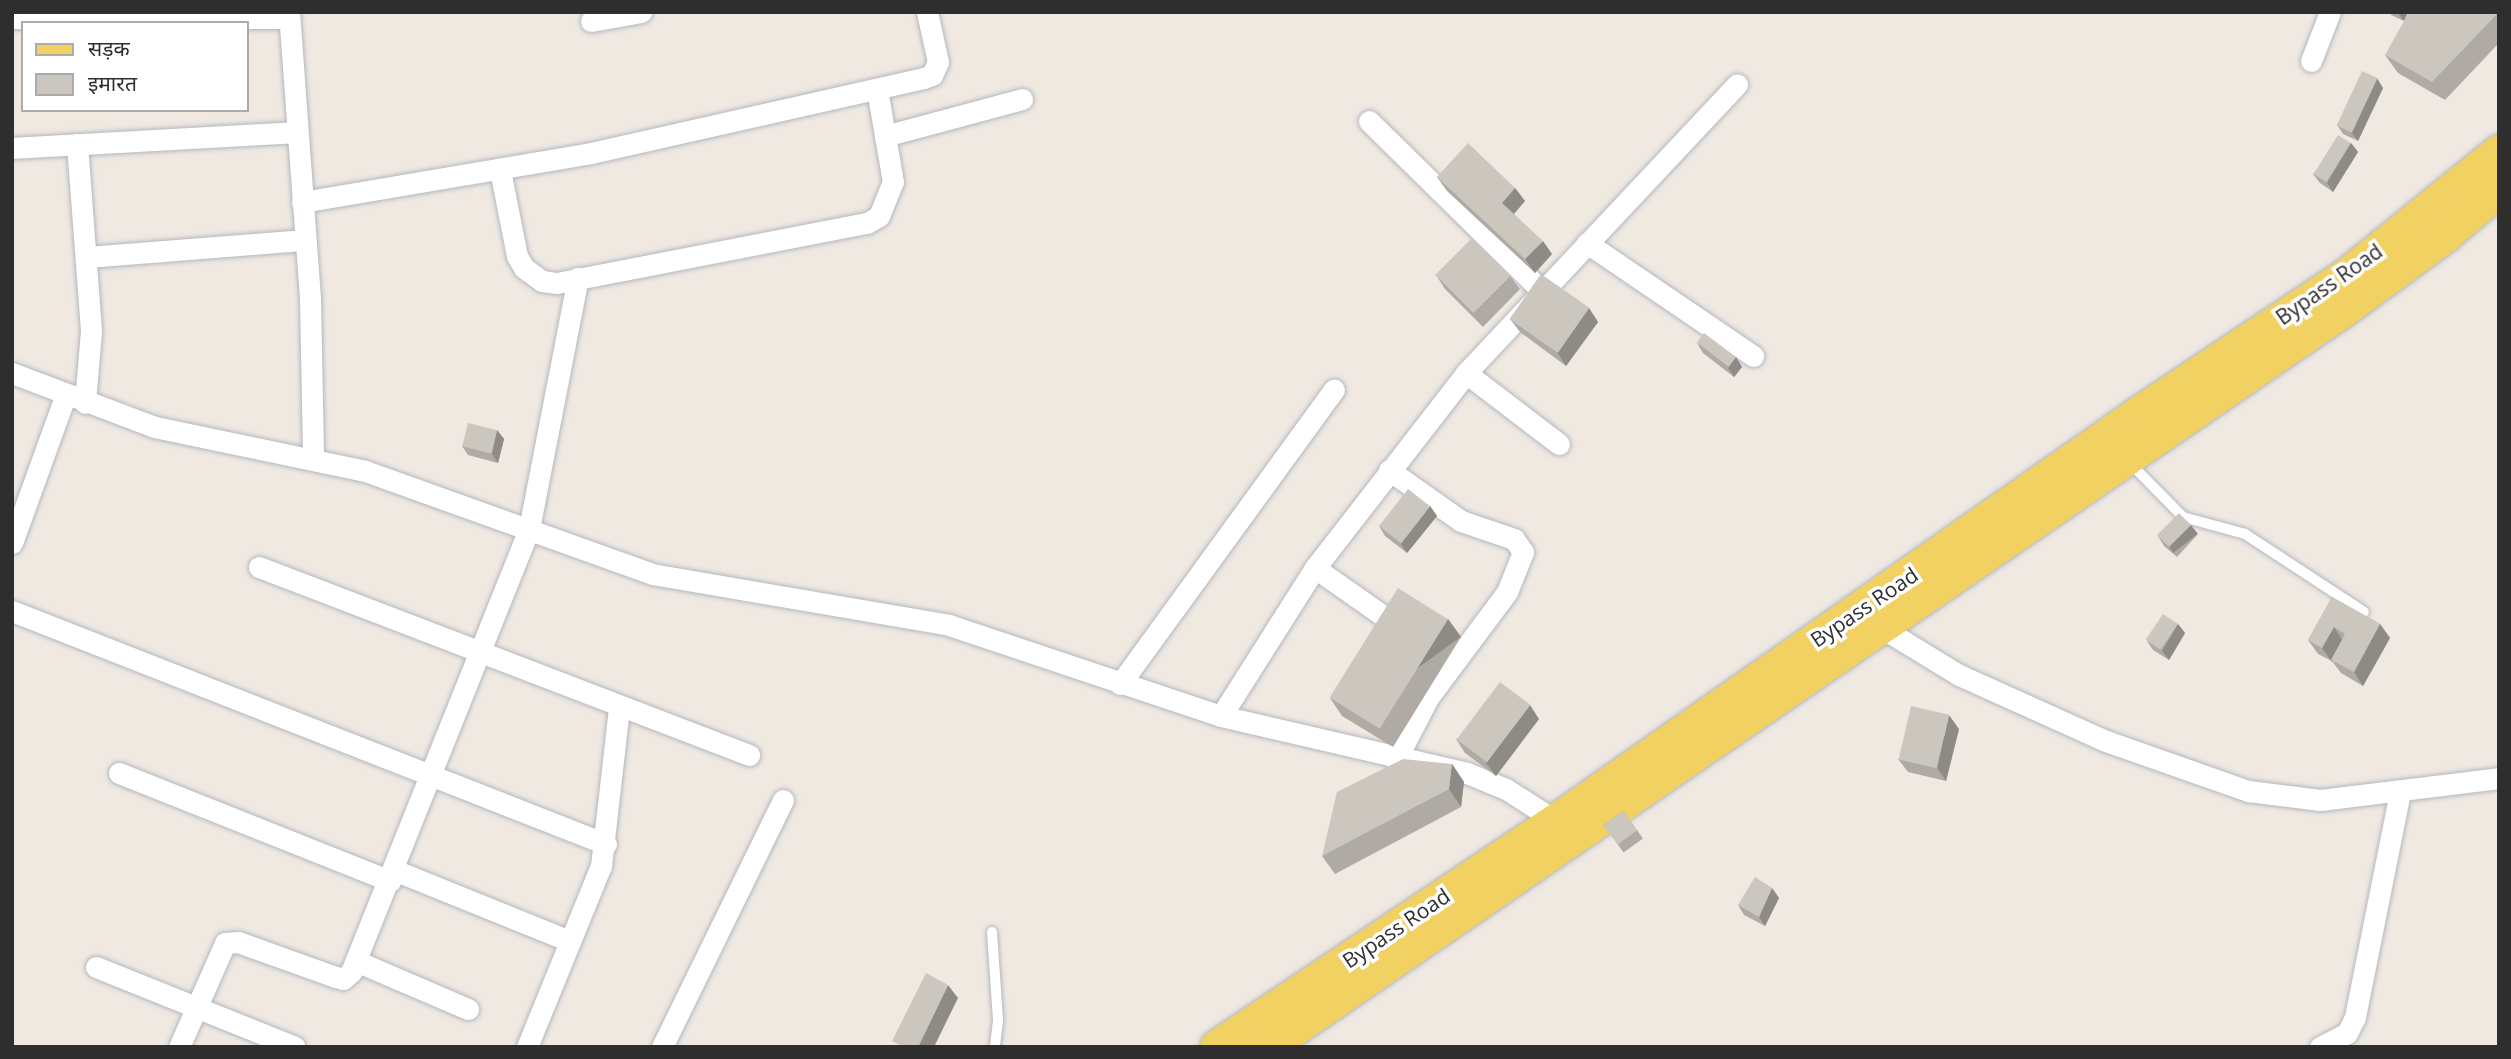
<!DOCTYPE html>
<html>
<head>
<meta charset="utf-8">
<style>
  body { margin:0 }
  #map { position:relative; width:2511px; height:1059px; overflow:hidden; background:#efe9e1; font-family:"Open Sans","Noto Sans Devanagari",sans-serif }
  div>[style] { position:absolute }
  .roads { filter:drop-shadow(0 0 2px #b4b7c1) drop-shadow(0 0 2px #b4b7c1) }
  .service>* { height:10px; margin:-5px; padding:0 5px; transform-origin:5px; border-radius:5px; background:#fff }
  .minor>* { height:21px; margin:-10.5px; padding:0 10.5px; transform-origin:10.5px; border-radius:10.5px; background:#fff }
  .primary>* { height:35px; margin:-17.5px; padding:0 17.5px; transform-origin:17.5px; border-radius:17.5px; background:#f2d163 }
  .wall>* { inset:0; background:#afaba4; transform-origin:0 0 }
  .shaded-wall>* { inset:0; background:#8e8b86; transform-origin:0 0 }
  .building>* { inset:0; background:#cbc7bf; transform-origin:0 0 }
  span { translate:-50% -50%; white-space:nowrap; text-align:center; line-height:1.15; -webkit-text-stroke:7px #fff; paint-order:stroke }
  .street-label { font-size:21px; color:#2e2e2e }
  .frame { position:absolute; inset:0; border:14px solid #2e2e2e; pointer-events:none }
  .legend { position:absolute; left:21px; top:21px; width:228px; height:91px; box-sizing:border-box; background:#fff; border:2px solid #ababab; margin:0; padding:9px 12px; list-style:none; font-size:21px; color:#2e2e2e }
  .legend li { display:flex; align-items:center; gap:14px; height:35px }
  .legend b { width:35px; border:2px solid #ababab }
</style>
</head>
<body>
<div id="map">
  <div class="roads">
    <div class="service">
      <i style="left:2129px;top:462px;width:77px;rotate:45.5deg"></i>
      <i style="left:2183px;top:517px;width:64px;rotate:15.3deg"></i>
      <i style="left:2245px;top:534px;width:142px;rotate:33.2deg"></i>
      <i style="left:992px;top:932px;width:89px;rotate:86.1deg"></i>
      <i style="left:998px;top:1021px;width:26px;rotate:97deg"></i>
    </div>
    <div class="minor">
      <i style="left:289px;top:12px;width:287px;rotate:85.8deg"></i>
      <i style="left:310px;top:298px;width:159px;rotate:88.9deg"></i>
      <i style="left:12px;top:18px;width:277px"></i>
      <i style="left:591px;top:21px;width:51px;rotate:-10.2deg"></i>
      <i style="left:2311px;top:61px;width:53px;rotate:-68.8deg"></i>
      <i style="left:1369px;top:121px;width:243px;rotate:44.5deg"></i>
      <i style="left:885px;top:136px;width:142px;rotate:-15.1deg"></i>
      <i style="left:77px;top:144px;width:188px;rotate:85.7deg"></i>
      <i style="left:91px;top:331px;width:72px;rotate:94.8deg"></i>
      <i style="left:12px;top:148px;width:285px;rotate:-3.2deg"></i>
      <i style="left:500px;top:170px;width:88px;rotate:78.8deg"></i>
      <i style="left:517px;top:256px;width:14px;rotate:60deg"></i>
      <i style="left:524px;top:268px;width:22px;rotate:36deg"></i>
      <i style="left:542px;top:281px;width:15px;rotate:8deg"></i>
      <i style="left:557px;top:283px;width:316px;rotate:-11deg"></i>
      <i style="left:867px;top:223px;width:14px;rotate:-30deg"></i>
      <i style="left:879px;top:216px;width:37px;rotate:-68deg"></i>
      <i style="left:893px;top:182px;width:94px;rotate:-99.8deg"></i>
      <i style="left:302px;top:202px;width:293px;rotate:-9.6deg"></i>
      <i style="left:591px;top:153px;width:341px;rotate:-12.7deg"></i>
      <i style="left:924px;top:78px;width:9px;rotate:-21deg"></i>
      <i style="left:932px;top:75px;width:14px;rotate:-65deg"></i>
      <i style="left:938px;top:62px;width:51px;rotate:-102.4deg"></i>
      <i style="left:1587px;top:243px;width:201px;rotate:34.2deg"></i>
      <i style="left:88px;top:257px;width:217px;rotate:-4.5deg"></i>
      <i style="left:12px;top:373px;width:153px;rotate:20.7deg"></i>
      <i style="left:155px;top:427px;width:215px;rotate:11.8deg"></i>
      <i style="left:365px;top:471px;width:305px;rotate:19.7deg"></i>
      <i style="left:652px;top:574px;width:301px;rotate:9.7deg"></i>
      <i style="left:949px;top:625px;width:287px;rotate:18.5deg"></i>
      <i style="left:1221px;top:716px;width:253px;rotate:13deg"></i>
      <i style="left:1467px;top:773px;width:42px;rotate:22.3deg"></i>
      <i style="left:1506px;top:789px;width:59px;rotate:32.6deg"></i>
      <i style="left:1466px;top:373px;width:117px;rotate:37.4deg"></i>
      <i style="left:1389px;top:470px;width:88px;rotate:35.3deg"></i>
      <i style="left:1461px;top:521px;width:56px;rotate:18.8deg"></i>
      <i style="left:1514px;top:539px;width:16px;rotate:55deg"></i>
      <i style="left:1523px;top:552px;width:43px;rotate:111.8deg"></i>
      <i style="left:1507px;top:592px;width:132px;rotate:126.7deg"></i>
      <i style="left:1428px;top:698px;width:70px;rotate:117.3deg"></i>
      <i style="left:12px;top:543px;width:158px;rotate:-70.1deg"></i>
      <i style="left:259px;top:567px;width:525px;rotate:20.99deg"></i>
      <i style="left:1315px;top:568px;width:98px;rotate:35deg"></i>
      <i style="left:12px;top:611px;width:638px;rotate:21.42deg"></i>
      <i style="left:1882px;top:628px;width:90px;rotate:31.4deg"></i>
      <i style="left:1959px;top:675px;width:161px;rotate:24.2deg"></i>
      <i style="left:2106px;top:741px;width:151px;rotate:19.4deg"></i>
      <i style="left:2248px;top:791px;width:73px;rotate:7.1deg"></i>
      <i style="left:2320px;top:800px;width:180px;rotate:-7deg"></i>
      <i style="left:1120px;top:684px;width:364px;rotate:-54deg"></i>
      <i style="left:1221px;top:716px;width:175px;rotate:-57.6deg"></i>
      <i style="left:1315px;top:568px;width:247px;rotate:-52.2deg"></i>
      <i style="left:1466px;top:373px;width:396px;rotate:-46.8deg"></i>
      <i style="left:119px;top:773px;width:292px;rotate:21.7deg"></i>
      <i style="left:394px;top:870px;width:190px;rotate:22deg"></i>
      <i style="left:356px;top:961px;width:122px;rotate:23.2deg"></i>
      <i style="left:96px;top:967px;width:214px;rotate:21.9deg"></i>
      <i style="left:179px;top:1047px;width:114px;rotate:-66.1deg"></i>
      <i style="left:225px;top:943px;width:13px;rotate:-4deg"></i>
      <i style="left:238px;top:942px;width:104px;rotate:19.7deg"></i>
      <i style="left:336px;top:977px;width:7px;rotate:16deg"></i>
      <i style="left:343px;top:979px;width:11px;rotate:-41deg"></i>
      <i style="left:351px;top:972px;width:477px;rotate:-68.1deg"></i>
      <i style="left:529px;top:529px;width:256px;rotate:-79deg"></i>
      <i style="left:527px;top:1047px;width:196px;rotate:-67.8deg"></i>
      <i style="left:601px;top:866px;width:159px;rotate:-83.5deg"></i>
      <i style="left:662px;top:1047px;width:275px;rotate:-63.9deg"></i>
      <i style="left:2320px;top:1047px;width:30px;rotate:-27deg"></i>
      <i style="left:2347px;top:1033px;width:18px;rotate:-63deg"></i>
      <i style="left:2355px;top:1017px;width:230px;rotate:-78.7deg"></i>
    </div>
    <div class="primary">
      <i style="left:1217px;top:1047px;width:407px;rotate:-33.7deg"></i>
      <i style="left:1556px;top:821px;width:714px;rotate:-34.96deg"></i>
      <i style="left:2141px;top:412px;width:247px;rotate:-33.6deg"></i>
      <i style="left:2347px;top:275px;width:196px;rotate:-39deg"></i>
      <i style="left:1266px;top:1047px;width:1306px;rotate:-34.42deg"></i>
      <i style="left:2343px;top:309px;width:124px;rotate:-36.1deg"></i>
      <i style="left:2443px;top:236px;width:74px;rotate:-40.6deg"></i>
    </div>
  </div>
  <div class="wall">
    <i style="clip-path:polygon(2390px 12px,2408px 12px,2404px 21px,2391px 15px)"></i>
    <i style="clip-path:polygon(2499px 12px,2499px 43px,2445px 100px,2398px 73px,2385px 55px)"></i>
    <i style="clip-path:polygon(2383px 88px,2358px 141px,2343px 134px,2337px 125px)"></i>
    <i style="clip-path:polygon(2351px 143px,2358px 152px,2333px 192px,2320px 183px,2313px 174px)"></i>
    <i style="clip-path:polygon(1437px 177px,1515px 188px,1525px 201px,1514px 214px,1552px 254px,1535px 273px,1447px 191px)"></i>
    <i style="clip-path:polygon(1436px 275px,1510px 276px,1520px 289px,1483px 327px,1445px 289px)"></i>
    <i style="clip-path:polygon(1589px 308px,1598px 322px,1566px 366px,1520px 332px,1510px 319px)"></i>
    <i style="clip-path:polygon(1697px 343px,1736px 357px,1742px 367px,1734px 377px,1703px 353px)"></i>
    <i style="clip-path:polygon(497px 430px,504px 439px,498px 463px,468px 455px,462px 446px)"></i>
    <i style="clip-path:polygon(1430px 506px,1437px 516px,1407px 553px,1385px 536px,1379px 526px)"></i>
    <i style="clip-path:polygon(2198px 534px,2177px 557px,2164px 546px,2158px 536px)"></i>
    <i style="clip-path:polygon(2332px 597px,2380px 624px,2390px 638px,2363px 686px,2341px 673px,2332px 661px,2318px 654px,2308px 640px)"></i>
    <i style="clip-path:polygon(1448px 619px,1461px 637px,1393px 747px,1342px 716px,1330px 698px)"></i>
    <i style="clip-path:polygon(2178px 624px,2185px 633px,2169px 660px,2153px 650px,2147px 641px)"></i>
    <i style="clip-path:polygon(1539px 719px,1496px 776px,1465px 753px,1456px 739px)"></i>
    <i style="clip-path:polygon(1959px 729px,1946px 781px,1908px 772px,1898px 759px)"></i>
    <i style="clip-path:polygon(1452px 764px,1464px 782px,1461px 807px,1335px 874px,1322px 856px)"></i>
    <i style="left:1623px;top:811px;width:34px;height:24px;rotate:54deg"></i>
    <i style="clip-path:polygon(1772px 888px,1779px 898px,1765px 926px,1744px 915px,1738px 905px)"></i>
  </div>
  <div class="shaded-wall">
    <i style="clip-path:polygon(2397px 12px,2408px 12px,2404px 21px)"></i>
    <i style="clip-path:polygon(2377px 78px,2383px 88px,2358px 141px,2351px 132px)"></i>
    <i style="clip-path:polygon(2351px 143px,2358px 152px,2333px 192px,2327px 183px)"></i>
    <i style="clip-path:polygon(1515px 188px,1525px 201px,1512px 216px,1502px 203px)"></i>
    <i style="clip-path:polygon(1543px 241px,1552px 254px,1535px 273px,1525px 259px)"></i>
    <i style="clip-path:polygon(1589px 308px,1598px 322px,1566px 366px,1557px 352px)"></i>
    <i style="clip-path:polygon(1736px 357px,1742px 367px,1734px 377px,1728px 368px)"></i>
    <i style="clip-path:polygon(497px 430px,504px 439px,498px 463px,492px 454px)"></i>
    <i style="clip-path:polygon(1430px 506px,1437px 516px,1407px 553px,1401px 544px)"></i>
    <i style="left:2191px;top:525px;width:11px;height:31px;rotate:52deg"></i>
    <i style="left:1448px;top:619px;width:22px;height:129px;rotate:54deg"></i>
    <i style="clip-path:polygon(2178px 624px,2185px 633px,2169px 660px,2162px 651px)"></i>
    <i style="clip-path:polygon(2380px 624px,2390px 638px,2363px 686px,2354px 672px)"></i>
    <i style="clip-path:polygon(2334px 627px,2343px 641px,2332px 662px,2322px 648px)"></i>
    <i style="clip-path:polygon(1530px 705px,1539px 719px,1496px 776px,1486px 763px)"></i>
    <i style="clip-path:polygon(1949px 715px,1959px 729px,1946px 781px,1937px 768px)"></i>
    <i style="clip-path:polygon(1452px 764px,1464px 782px,1461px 807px,1449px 789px)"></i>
    <i style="clip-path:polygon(1772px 888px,1779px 898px,1765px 926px,1759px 917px)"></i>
    <i style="clip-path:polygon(948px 985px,958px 998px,934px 1047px,918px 1047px)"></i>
  </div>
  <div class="building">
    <i style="clip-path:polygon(2409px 12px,2499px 12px,2432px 82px,2385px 55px)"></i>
    <i style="left:2362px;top:71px;width:17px;height:60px;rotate:25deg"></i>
    <i style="left:2338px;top:135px;width:15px;height:46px;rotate:32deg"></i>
    <i style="clip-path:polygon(1468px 143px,1515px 188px,1502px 203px,1543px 241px,1525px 259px,1437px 177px)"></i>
    <i style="left:1472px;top:238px;width:54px;height:52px;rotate:45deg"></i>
    <i style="left:1541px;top:274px;width:59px;height:55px;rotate:35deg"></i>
    <i style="left:1704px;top:333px;width:40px;height:12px;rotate:37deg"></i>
    <i style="left:468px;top:423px;width:30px;height:24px;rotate:14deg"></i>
    <i style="left:1408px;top:489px;width:28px;height:47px;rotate:38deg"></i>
    <i style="left:2179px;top:513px;width:17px;height:31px;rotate:45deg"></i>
    <i style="left:1398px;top:588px;width:59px;height:129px;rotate:32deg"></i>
    <i style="clip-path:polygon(2332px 597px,2380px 624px,2354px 672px,2331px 660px,2345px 634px,2334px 627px,2322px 648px,2308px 640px)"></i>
    <i style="left:2163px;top:614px;width:18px;height:31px;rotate:34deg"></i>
    <i style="left:1500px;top:682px;width:38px;height:72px;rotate:37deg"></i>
    <i style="left:1911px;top:706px;width:39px;height:55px;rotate:13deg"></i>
    <i style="clip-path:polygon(1403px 759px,1452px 764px,1449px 789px,1322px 856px,1337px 792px)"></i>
    <i style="left:1623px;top:811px;width:24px;height:24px;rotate:54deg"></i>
    <i style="clip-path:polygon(1755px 877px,1772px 888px,1759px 917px,1738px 905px)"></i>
    <i style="clip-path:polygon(926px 973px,948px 985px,918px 1047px,903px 1047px,892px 1041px)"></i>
  </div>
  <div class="street-label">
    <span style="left:2329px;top:284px;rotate:-35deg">Bypass Road</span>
    <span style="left:1864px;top:607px;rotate:-34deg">Bypass Road</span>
    <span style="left:1396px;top:928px;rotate:-34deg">Bypass Road</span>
  </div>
  <div class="frame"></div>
  <ul class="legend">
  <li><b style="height:9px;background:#f2d163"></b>सड़क</li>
  <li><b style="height:19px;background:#cbc7bf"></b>इमारत</li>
  </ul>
</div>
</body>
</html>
